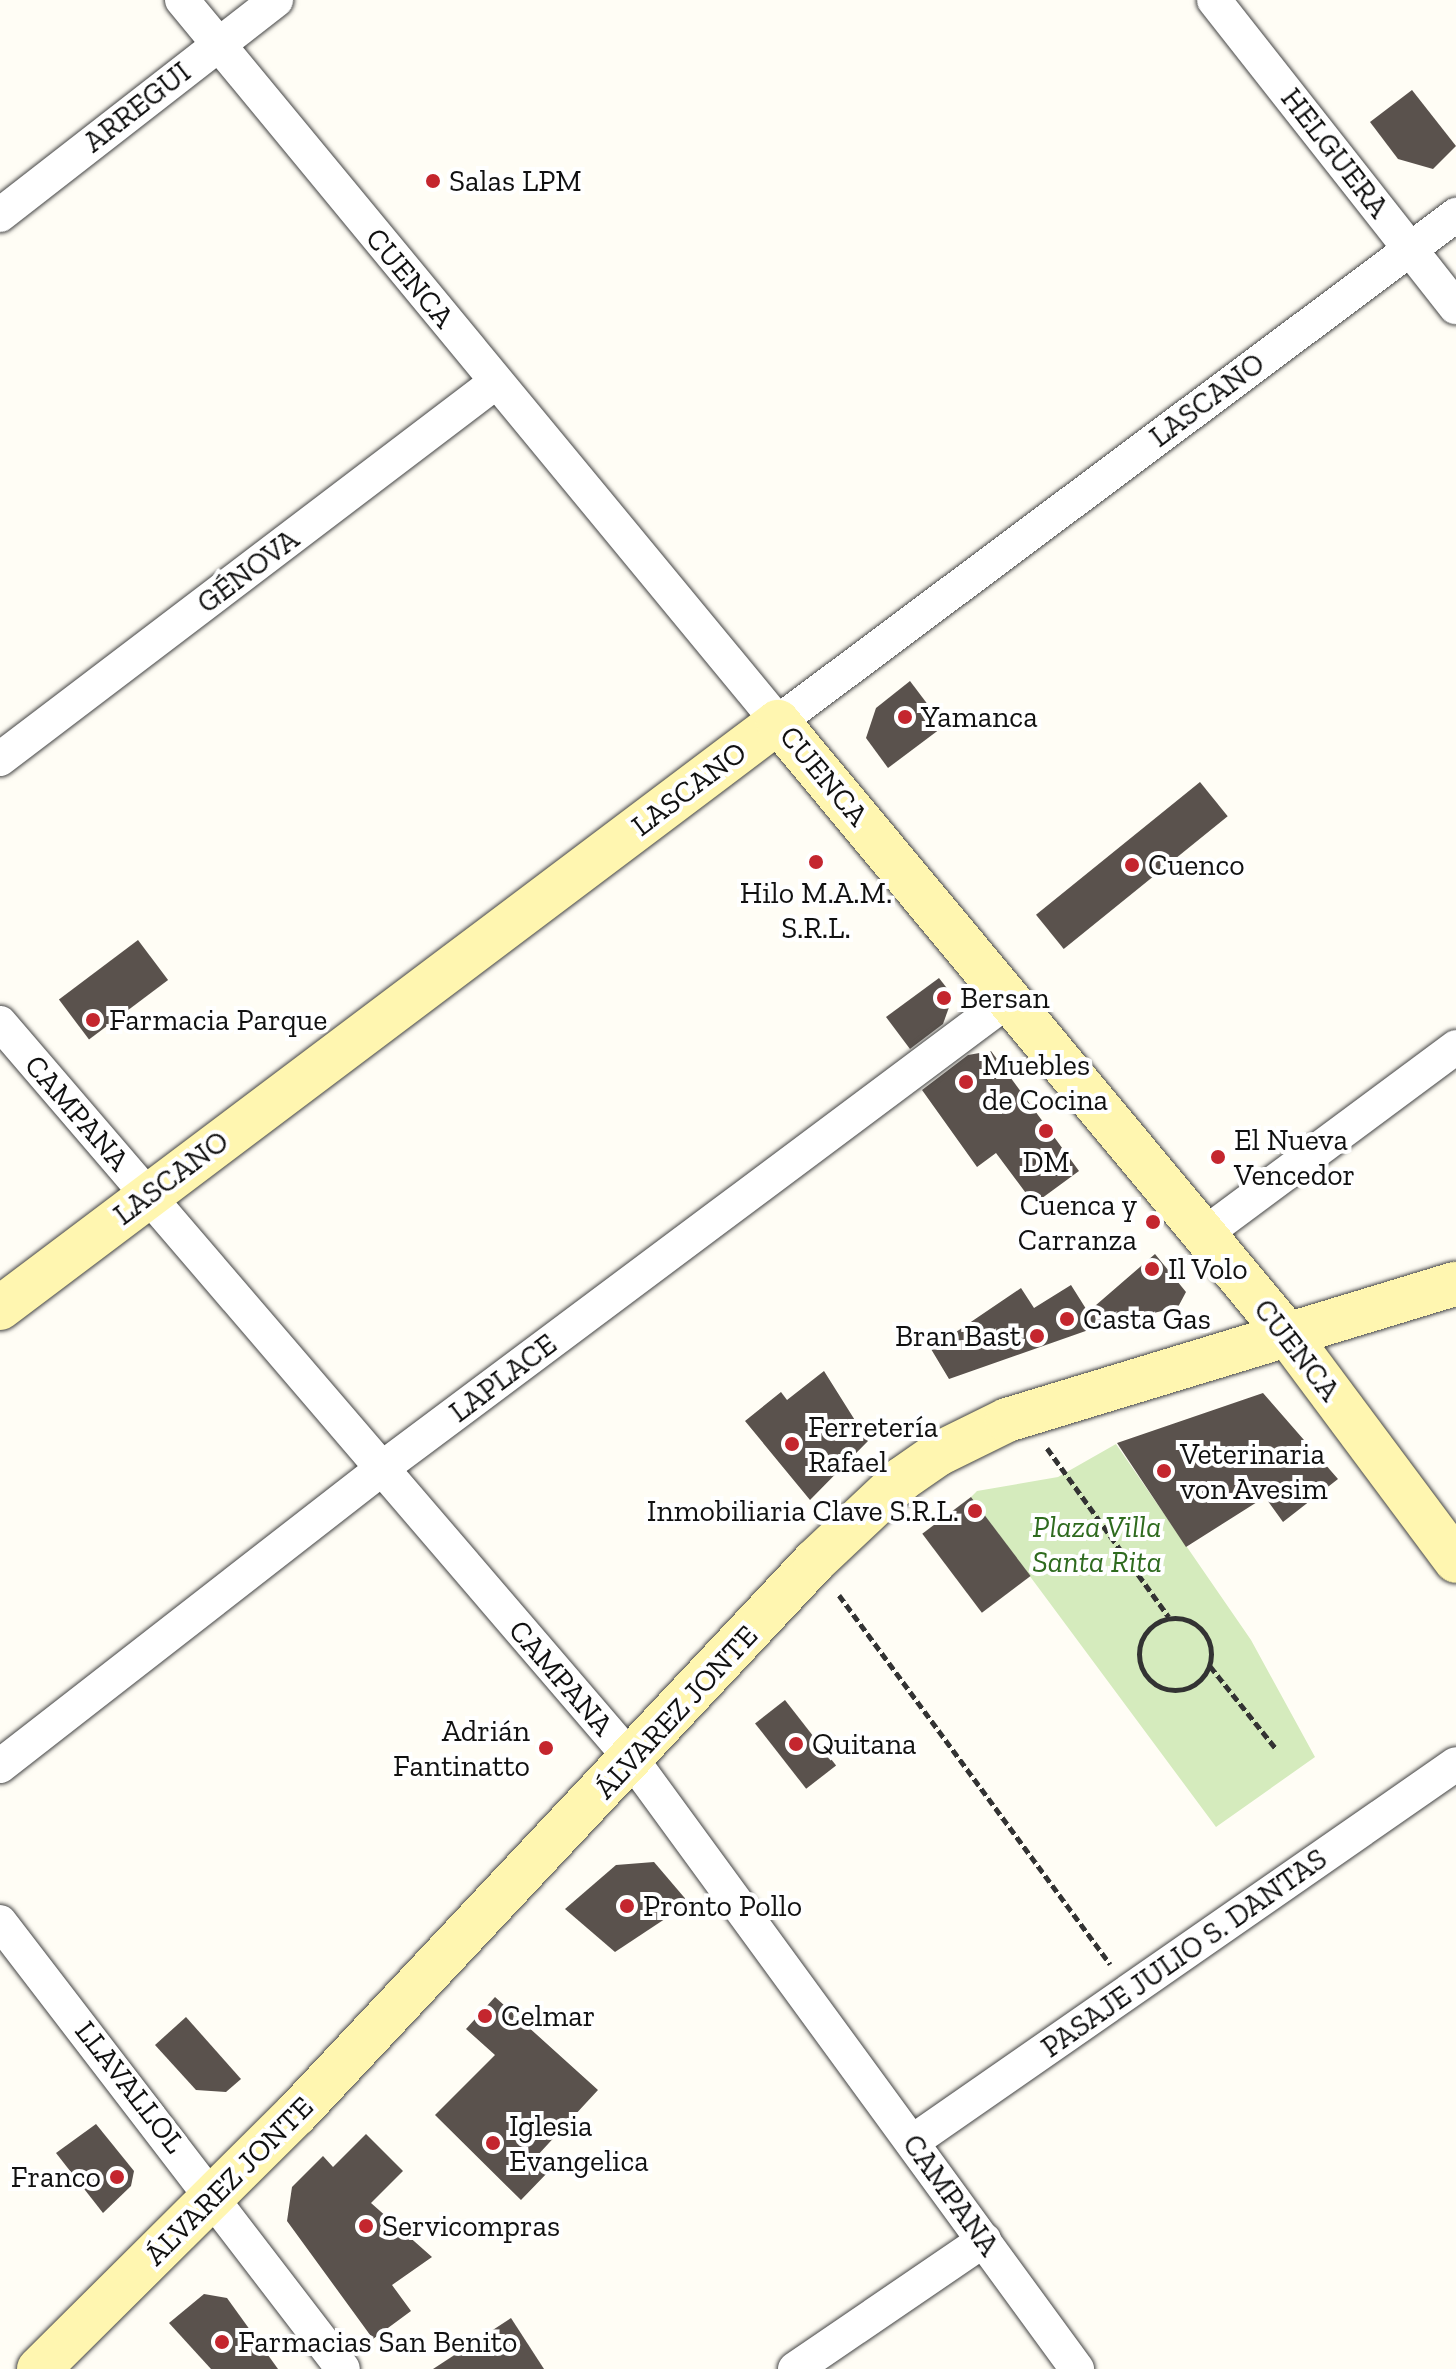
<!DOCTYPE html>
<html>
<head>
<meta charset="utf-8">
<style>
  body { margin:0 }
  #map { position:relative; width:1456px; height:2369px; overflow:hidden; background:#fffdf5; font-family:"Zilla Slab",serif }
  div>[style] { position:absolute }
  .green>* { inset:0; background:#d5ebbd }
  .building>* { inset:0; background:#5a524d; transform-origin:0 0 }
  .path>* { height:5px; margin-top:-2.5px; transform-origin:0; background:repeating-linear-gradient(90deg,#333 0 8px,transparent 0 12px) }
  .path>.ring { margin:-2.5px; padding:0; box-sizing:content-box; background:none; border:5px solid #333; border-radius:50% }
  .roads { filter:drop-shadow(0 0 2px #444) drop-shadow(0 0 2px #444) }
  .street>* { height:34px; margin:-17px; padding:0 17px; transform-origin:17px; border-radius:17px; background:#fff }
  .secondary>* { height:44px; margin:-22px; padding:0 22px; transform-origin:22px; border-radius:22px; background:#fff6b0 }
  .dots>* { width:22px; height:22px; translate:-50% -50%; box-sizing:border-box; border:4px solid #fff; border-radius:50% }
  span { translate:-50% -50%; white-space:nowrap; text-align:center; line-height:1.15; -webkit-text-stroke:8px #fff; paint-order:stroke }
  .street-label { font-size:30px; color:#111 }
  .poi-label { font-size:30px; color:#111 }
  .left { translate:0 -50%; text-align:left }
  .right { translate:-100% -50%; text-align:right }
  .park-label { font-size:30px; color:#2f6b1f; font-style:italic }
</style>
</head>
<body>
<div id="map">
  <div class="green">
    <i style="clip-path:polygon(1116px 1444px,1251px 1640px,1315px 1757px,1216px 1827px,971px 1497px,977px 1491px,1058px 1477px)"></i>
  </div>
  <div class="building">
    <i style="clip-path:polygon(1412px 90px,1456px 146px,1433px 169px,1398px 159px,1370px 122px)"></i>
    <i style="clip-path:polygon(910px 681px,944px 726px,888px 768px,866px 738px,876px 708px)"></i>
    <i style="left:1200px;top:782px;width:44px;height:211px;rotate:51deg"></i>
    <i style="left:138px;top:940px;width:50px;height:99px;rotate:53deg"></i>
    <i style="clip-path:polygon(939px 978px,953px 996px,943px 1024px,910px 1049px,886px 1017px)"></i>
    <i style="clip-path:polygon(991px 1051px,1079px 1171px,1034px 1204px,996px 1153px,977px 1167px,922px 1090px,968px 1055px)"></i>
    <i style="clip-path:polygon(1155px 1254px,1186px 1292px,1178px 1307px,1097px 1327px,949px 1379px,931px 1349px,1021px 1288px,1034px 1308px,1071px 1285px,1088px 1312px)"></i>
    <i style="clip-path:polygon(824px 1371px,868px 1441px,810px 1500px,745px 1421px,781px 1392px,787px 1400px)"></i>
    <i style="clip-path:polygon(1263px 1393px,1338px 1479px,1283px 1522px,1265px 1497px,1186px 1547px,1117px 1443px)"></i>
    <i style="left:971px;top:1497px;width:99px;height:61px;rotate:53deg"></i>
    <i style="left:785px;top:1700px;width:83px;height:38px;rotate:52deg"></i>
    <i style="clip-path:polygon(654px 1862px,689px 1903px,615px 1952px,565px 1909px,616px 1865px)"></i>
    <i style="clip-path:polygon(495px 1997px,598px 2090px,536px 2157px,550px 2170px,521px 2200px,435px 2115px,495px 2055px,466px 2029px)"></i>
    <i style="clip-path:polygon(186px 2017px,241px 2079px,226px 2092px,196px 2090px,155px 2045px)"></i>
    <i style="clip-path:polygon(96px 2124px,134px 2171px,131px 2186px,103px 2213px,56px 2153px)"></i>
    <i style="clip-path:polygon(366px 2134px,403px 2171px,371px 2203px,432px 2257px,392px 2285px,411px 2311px,373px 2339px,287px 2221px,292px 2187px,323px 2156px,333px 2167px)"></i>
    <i style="clip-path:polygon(204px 2294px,227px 2298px,278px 2369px,211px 2369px,169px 2323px)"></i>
    <i style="clip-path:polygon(511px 2318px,544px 2369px,433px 2369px)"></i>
  </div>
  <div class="path">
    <i style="left:1047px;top:1448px;width:208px;rotate:54.2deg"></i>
    <i style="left:839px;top:1595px;width:458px;rotate:53.7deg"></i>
    <i class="ring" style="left:1139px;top:1618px;width:67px;height:67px"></i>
    <i style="left:1210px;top:1666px;width:107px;rotate:51.4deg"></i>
  </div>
  <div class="roads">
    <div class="street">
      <i style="left:182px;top:0;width:936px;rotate:50.46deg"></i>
      <i style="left:778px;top:722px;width:847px;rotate:-36.79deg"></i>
      <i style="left:1214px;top:0;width:391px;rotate:51.8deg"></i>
      <i style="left:0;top:215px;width:350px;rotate:-37.9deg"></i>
      <i style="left:0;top:759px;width:623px;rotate:-37.24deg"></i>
      <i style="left:0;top:1023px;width:972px;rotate:49.38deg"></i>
      <i style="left:633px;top:1761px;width:753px;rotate:53.86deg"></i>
      <i style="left:1203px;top:1235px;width:315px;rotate:-36.6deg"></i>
      <i style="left:0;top:1766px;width:483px;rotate:-37.9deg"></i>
      <i style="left:381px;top:1469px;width:787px;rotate:-36.78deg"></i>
      <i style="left:0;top:1922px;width:563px;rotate:52.5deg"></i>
      <i style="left:912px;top:2142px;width:662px;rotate:-34.79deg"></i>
      <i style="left:795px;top:2369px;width:229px;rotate:-34.3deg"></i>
    </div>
    <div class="secondary">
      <i style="left:0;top:1308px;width:974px;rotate:-36.99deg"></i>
      <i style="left:778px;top:722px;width:796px;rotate:50.25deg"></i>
      <i style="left:1287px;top:1334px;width:283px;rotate:53.3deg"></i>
      <i style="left:39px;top:2369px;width:362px;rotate:-44.8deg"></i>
      <i style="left:296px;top:2114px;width:758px;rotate:-46.82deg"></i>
      <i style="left:815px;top:1561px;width:120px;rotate:-43.3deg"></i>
      <i style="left:902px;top:1479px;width:44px;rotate:-34.8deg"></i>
      <i style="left:938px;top:1454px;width:77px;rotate:-26.2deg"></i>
      <i style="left:1007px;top:1420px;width:469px;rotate:-16.9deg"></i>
    </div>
  </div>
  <div class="dots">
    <i style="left:433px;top:181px;background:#c4262e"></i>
    <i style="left:905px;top:717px;background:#c4262e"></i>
    <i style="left:816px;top:862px;background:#c4262e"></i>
    <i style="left:1132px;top:865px;background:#c4262e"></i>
    <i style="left:944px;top:998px;background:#c4262e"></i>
    <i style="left:93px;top:1020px;background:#c4262e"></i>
    <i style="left:966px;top:1082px;background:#c4262e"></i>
    <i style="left:1046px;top:1131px;background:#c4262e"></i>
    <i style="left:1218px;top:1157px;background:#c4262e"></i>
    <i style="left:1153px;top:1222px;background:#c4262e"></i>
    <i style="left:1152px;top:1269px;background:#c4262e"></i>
    <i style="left:1067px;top:1319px;background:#c4262e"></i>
    <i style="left:1037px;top:1336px;background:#c4262e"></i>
    <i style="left:792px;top:1444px;background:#c4262e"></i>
    <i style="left:1164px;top:1471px;background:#c4262e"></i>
    <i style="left:975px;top:1511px;background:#c4262e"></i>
    <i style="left:796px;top:1744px;background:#c4262e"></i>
    <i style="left:546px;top:1748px;background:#c4262e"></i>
    <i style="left:627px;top:1906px;background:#c4262e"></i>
    <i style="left:485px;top:2016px;background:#c4262e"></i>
    <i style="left:493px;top:2143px;background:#c4262e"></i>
    <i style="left:117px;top:2177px;background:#c4262e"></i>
    <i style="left:366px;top:2226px;background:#c4262e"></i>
    <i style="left:222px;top:2342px;background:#c4262e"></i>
  </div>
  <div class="street-label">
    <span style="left:137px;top:107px;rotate:-38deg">ARREGUI</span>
    <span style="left:1335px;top:153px;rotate:52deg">HELGUERA</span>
    <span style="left:410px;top:278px;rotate:50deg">CUENCA</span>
    <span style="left:1207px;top:400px;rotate:-37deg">LASCANO</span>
    <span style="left:248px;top:571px;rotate:-37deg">GÉNOVA</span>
    <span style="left:824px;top:776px;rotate:50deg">CUENCA</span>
    <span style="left:689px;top:789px;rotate:-37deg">LASCANO</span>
    <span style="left:77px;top:1113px;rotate:49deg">CAMPANA</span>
    <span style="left:171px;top:1178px;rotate:-37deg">LASCANO</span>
    <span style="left:1297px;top:1350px;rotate:52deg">CUENCA</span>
    <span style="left:503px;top:1378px;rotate:-37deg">LAPLACE</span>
    <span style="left:561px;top:1678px;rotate:49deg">CAMPANA</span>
    <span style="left:676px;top:1712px;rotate:-47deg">ÁLVAREZ JONTE</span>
    <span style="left:1184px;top:1953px;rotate:-35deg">PASAJE JULIO S. DANTAS</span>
    <span style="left:130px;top:2087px;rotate:52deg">LLAVALLOL</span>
    <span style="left:229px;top:2181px;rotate:-45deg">ÁLVAREZ JONTE</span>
    <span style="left:951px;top:2195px;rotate:54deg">CAMPANA</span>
  </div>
  <div class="poi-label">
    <span class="left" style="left:449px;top:181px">Salas LPM</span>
    <span class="left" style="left:921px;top:717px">Yamanca</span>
    <span class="left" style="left:1148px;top:865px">Cuenco</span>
    <span style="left:816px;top:910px">Hilo M.A.M.<br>S.R.L.</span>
    <span class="left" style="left:960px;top:998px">Bersan</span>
    <span class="left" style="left:109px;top:1020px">Farmacia Parque</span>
    <span class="left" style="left:982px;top:1082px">Muebles<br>de Cocina</span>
    <span class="left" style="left:1234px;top:1157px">El Nueva<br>Vencedor</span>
    <span style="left:1046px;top:1162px">DM</span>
    <span class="right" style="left:1137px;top:1222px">Cuenca y<br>Carranza</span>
    <span class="left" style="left:1168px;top:1269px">Il Volo</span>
    <span class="left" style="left:1083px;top:1319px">Casta Gas</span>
    <span class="right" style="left:1021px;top:1336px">Bran Bast</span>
    <span class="left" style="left:808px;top:1444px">Ferretería<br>Rafael</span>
    <span class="left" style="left:1180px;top:1471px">Veterinaria<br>von Avesim</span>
    <span class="right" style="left:959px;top:1511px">Inmobiliaria Clave S.R.L.</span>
    <span class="right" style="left:530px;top:1748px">Adrián<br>Fantinatto</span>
    <span class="left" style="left:812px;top:1744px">Quitana</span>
    <span class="left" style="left:643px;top:1906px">Pronto Pollo</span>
    <span class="left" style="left:501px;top:2016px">Celmar</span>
    <span class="left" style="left:509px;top:2143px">Iglesia<br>Evangelica</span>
    <span class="right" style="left:101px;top:2177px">Franco</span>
    <span class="left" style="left:382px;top:2226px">Servicompras</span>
    <span class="left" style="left:238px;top:2342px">Farmacias San Benito</span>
  </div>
  <div class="park-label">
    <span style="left:1097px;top:1544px">Plaza Villa<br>Santa Rita</span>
  </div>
</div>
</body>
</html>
